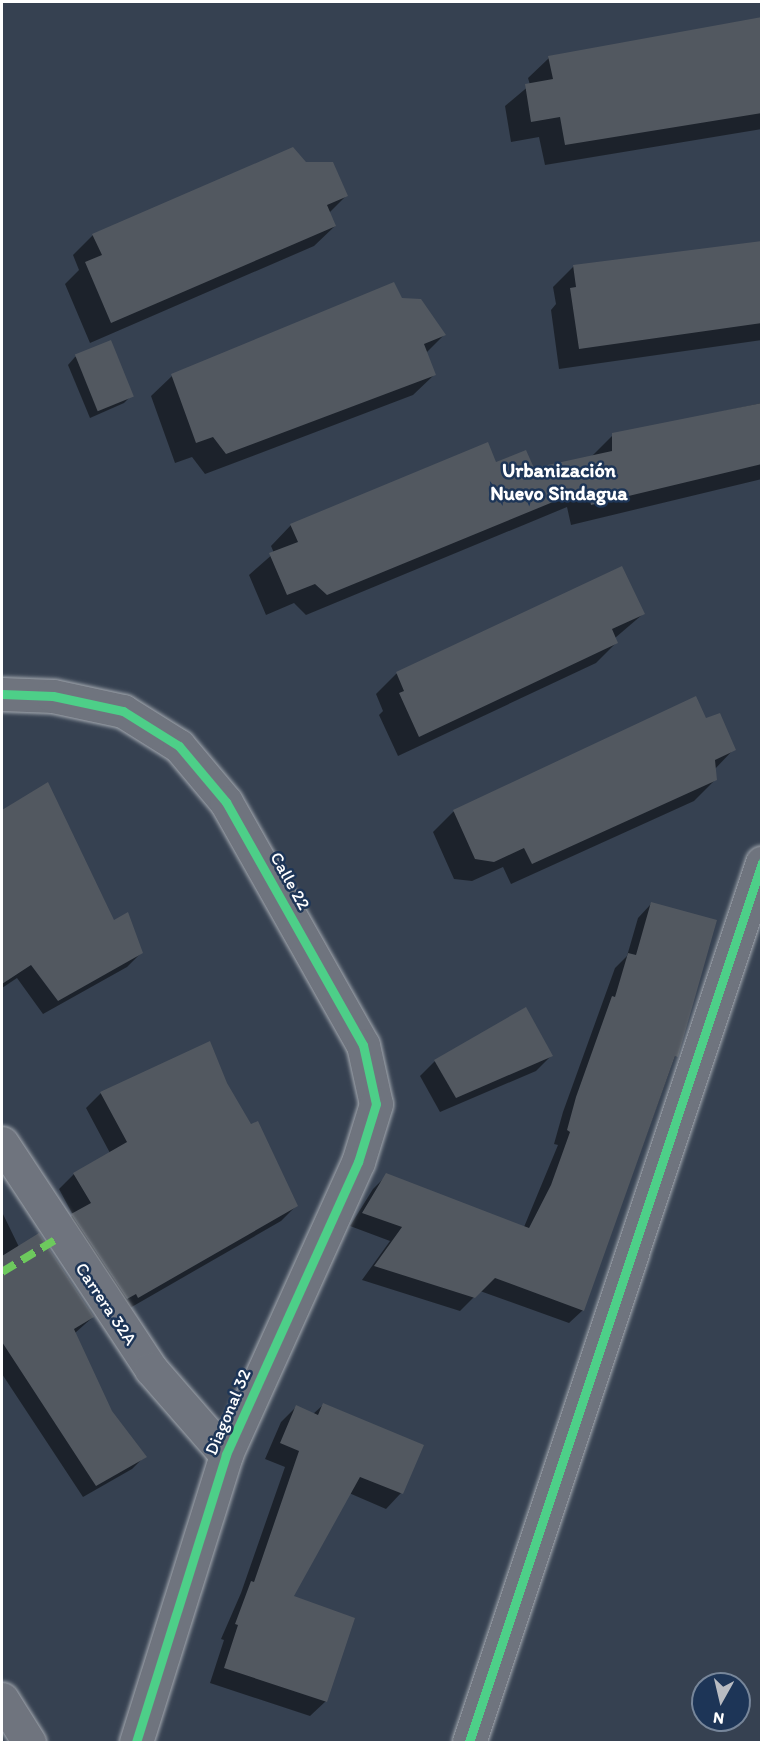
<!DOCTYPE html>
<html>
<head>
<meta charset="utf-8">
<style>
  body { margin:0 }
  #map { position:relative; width:763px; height:1744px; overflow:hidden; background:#364151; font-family:Itim,sans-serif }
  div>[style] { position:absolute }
  .shadow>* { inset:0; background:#0007 }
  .building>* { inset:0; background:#525860; transform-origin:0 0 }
  .roads { filter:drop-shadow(0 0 2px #a5aab1) drop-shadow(0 0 2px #a5aab1) }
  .minor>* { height:33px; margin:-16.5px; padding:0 16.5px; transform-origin:16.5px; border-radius:16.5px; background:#6f747e }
  .quiet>* { height:8px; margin-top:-4px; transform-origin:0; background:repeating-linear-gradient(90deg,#6dc95d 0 15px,transparent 0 23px) }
  .cycleway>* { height:9px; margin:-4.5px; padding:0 4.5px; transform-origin:4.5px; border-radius:4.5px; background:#4dcf88 }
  span { translate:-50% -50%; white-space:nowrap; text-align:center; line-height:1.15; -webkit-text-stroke:5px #1d3557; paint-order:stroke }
  .street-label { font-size:18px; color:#fff }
  .neighbourhood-label { font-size:20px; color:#fff; font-weight:700 }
  .frame { position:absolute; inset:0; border:3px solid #fff; pointer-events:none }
  .north { position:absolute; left:691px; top:1672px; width:60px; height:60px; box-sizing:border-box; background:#1d3557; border:2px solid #77869a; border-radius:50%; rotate:188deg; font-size:16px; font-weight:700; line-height:24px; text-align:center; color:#fff }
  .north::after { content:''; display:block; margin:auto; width:21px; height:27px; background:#b9bcc2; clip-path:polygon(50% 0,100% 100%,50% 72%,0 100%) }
</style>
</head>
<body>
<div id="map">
  <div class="shadow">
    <i style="clip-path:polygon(762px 18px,762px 129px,545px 165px,539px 137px,511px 142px,505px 106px,530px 85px,528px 78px,549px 58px)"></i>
    <i style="clip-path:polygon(306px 163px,346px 196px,329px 213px,335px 226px,314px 246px,90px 343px,65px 284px,79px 270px,73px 255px,93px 235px)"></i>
    <i style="clip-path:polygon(762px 242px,762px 340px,559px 369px,551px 310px,556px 304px,553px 287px,574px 266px)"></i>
    <i style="clip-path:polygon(401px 300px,444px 335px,426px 353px,434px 375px,413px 395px,205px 474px,192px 457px,175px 463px,151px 396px,172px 376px)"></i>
    <i style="clip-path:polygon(110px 342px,132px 395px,124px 403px,90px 418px,68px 365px,75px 357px)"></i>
    <i style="clip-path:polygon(762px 403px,762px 479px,571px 525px,567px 507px,306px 615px,294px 603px,266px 615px,249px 575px,274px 553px,271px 546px,291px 525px,495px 464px,533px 470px,592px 456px,613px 435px)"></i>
    <i style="clip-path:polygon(621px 568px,643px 614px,615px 638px,617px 642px,596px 663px,398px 756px,379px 715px,383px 711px,376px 694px,396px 674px)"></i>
    <i style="clip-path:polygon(696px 698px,706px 720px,734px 749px,714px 770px,715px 780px,694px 801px,511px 884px,503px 867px,472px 881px,454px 879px,433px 832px,453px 812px)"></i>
    <i style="clip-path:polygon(48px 785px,113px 922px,141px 953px,127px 967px,43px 1014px,17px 978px,2px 988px,2px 812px)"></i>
    <i style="clip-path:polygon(651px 904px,689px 1017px,583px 1310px,569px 1323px,480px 1291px,460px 1311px,362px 1280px,390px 1241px,350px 1226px,373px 1189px,387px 1175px,524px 1227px,558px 1145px,554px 1144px,563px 1112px,615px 968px,627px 956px,638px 918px)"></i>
    <i style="clip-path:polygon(551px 1056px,536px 1071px,440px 1112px,420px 1076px,435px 1061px)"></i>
    <i style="clip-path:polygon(101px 1093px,296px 1206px,281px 1221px,123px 1312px,57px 1230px,73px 1215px,59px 1189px,74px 1174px,110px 1153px,86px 1108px)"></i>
    <i style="clip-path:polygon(2px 1212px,19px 1247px,93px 1317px,75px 1333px,111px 1411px,145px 1456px,132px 1469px,83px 1497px,2px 1374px)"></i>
    <i style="clip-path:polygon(323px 1405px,422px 1446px,401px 1493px,386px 1509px,349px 1493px,292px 1597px,326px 1701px,310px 1716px,210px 1683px,224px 1640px,221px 1639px,241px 1593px,285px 1467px,265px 1459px,281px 1422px,296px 1407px,313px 1414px)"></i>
  </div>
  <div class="building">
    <i style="clip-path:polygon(762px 17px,762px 113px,565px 145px,560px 117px,531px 122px,525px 84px,553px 79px,548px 56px)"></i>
    <i style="clip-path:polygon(293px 147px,306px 162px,333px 162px,348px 196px,327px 205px,336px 226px,111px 323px,85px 262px,102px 255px,92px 234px)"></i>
    <i style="clip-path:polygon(762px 241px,762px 323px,579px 349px,570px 288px,576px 287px,573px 265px)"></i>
    <i style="clip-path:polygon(394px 282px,402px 298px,421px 299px,446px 335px,424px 344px,436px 375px,226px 454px,213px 437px,196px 443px,171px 374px)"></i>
    <i style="left:111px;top:340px;width:61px;height:39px;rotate:68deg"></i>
    <i style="clip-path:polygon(762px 403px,762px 464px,591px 505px,587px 488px,327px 595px,315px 584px,287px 595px,269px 553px,298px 542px,290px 524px,488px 442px,496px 462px,526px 450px,534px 468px,612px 451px,612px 433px)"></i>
    <i style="clip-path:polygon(622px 566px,645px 614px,612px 629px,618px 643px,419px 737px,399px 693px,404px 691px,396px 672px)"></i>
    <i style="clip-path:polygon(696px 696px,706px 718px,720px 713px,736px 750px,715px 760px,717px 780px,532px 864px,524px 848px,494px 862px,475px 859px,453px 810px)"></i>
    <i style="clip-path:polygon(48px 782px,114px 920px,128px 912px,143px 953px,58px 1001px,31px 965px,2px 984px,2px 810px)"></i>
    <i style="clip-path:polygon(651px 902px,717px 920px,678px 1057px,675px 1056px,584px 1311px,495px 1278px,475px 1298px,374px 1266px,402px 1227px,362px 1213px,386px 1173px,529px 1228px,551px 1185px,570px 1132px,567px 1130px,576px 1097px,612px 996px,615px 997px,628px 953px,636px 955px)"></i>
    <i style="clip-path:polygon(526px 1007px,553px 1056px,456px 1098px,434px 1060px)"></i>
    <i style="clip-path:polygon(210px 1041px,227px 1083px,251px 1124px,258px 1121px,298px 1206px,138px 1298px,136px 1294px,127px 1299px,71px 1214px,91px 1203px,73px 1173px,127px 1142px,100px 1092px)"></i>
    <i style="clip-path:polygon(39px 1233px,94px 1317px,74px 1329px,112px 1411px,147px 1457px,96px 1486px,2px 1342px,2px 1256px)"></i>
    <i style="clip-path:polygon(323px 1403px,424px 1445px,403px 1494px,360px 1477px,294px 1596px,355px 1618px,327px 1702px,224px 1668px,238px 1625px,235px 1624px,251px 1581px,254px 1582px,299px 1451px,280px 1443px,296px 1405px,318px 1415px)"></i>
  </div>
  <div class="roads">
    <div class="minor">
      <i style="left:2px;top:694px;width:51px;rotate:2.2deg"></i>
      <i style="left:53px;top:696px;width:72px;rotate:12.1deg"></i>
      <i style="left:123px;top:711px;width:66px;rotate:32deg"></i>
      <i style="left:179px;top:746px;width:73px;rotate:50deg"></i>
      <i style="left:226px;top:802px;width:279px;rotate:60.6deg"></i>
      <i style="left:363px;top:1045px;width:60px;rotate:77.6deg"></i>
      <i style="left:376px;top:1104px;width:61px;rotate:107.2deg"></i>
      <i style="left:358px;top:1162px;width:321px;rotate:114.3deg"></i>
      <i style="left:226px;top:1455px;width:301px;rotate:107.4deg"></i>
      <i style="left:2px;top:1143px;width:271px;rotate:56.6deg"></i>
      <i style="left:151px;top:1369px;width:114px;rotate:48.9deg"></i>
      <i style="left:2px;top:1699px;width:51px;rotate:57.9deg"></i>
      <i style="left:469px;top:1742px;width:927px;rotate:-71.57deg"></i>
    </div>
  </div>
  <div class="quiet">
    <i style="left:2px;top:1272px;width:68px;rotate:-31.1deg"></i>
  </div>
  <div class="cycleway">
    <i style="left:2px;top:694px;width:51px;rotate:2.2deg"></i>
    <i style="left:53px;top:696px;width:72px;rotate:12.1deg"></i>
    <i style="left:123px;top:711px;width:66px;rotate:32deg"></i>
    <i style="left:179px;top:746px;width:73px;rotate:50deg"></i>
    <i style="left:226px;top:802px;width:279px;rotate:60.6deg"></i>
    <i style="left:363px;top:1045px;width:60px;rotate:77.6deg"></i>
    <i style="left:376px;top:1104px;width:61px;rotate:107.2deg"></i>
    <i style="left:358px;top:1162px;width:321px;rotate:114.3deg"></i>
    <i style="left:226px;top:1455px;width:301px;rotate:107.4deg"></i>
    <i style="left:469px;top:1742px;width:927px;rotate:-71.57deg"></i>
  </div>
  <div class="street-label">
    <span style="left:290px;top:881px;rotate:61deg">Calle 22</span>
    <span style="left:106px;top:1304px;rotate:56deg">Carrera 32A</span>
    <span style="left:228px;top:1412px;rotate:-67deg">Diagonal 32</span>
  </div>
  <div class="neighbourhood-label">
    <span style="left:559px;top:482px">Urbanización<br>Nuevo Sindagua</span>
  </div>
  <div class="frame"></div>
  <div class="north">N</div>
</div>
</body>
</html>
